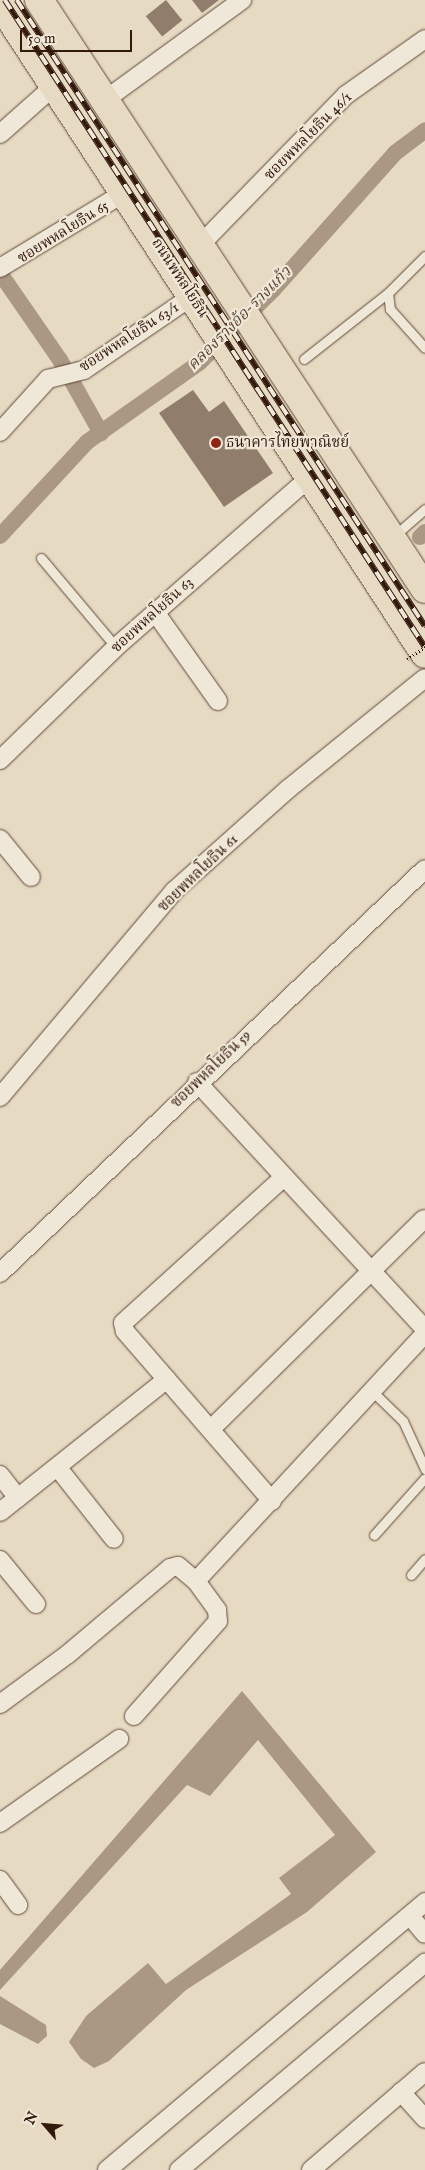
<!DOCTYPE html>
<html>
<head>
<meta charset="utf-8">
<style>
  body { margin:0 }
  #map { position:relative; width:425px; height:2170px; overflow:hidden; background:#e7dac2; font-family:"IM FELL English","Noto Serif Thai",serif }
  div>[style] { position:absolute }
  .water>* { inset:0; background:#aa9884 }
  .canal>* { height:16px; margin:-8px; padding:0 8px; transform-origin:8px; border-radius:8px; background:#aa9884 }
  .building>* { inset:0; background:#917d6b; transform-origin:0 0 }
  .roads { filter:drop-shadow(0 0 1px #60493a) drop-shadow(0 0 1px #60493a) }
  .lane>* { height:9px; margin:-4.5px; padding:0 4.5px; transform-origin:4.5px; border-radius:4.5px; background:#efe7d7 }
  .street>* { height:18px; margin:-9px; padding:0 9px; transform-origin:9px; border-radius:9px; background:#efe7d7 }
  .primary>* { height:28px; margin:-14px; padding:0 14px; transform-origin:14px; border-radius:14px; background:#e7dac2 }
  .rail>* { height:5.5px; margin-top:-2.75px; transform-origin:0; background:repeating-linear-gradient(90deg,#efe7d7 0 11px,#33190c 0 22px); box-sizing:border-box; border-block:1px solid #33190c }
  .path-bridge>* { height:2.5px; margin-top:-1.25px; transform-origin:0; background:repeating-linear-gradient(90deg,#33190c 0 1px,transparent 0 3.5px) }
  .dots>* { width:14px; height:14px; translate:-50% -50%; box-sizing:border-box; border:2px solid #efe7d7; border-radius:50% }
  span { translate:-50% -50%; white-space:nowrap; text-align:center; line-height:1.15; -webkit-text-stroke:4.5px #efe7d7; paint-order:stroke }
  .street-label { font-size:15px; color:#33190c }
  .poi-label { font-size:15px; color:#33190c }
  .left { translate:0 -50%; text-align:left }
  .water-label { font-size:16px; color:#5d4536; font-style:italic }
  .north { position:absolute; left:20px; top:2100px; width:50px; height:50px; -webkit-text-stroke:4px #efe7d7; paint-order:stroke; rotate:297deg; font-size:14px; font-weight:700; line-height:20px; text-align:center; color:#33190c }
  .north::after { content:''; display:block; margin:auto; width:18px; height:22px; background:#33190c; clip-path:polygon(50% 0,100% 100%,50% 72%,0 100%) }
  .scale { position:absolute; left:20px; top:30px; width:112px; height:22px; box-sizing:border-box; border:2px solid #33190c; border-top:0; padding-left:6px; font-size:15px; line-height:18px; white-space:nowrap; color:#33190c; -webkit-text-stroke:4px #efe7d7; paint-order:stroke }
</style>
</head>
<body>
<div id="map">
  <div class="water">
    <i style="clip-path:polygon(242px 1691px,376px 1852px,307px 1912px,186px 1990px,109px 2061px,94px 2068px,81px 2059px,69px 2042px,86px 2016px,148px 1963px,166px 1984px,291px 1894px,279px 1878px,335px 1835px,258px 1740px,210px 1796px,187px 1785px,0 1990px,0 1970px)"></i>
    <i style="clip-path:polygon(0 1996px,46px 2025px,47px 2036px,38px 2044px,0 2024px)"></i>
  </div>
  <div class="canal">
    <i style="left:0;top:273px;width:106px;rotate:55.4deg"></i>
    <i style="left:60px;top:360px;width:84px;rotate:60.7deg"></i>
    <i style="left:0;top:536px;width:128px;rotate:-47.2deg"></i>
    <i style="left:87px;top:442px;width:137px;rotate:-35.2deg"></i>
    <i style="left:199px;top:363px;width:105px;rotate:-44.6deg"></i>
    <i style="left:274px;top:289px;width:182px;rotate:-48.3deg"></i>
    <i style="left:395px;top:153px;width:38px;rotate:-37deg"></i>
    <i style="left:420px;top:537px;width:7px;rotate:-45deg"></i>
  </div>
  <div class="building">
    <i style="left:166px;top:0;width:26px;height:26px;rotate:51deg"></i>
    <i style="clip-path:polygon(192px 0,219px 0,202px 13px)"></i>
    <i style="clip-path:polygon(193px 390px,209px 412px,224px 401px,273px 473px,224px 507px,159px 413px)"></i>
  </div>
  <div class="roads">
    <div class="lane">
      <i style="left:425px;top:256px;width:52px;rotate:135deg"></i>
      <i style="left:388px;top:293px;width:16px;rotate:83deg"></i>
      <i style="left:390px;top:309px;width:52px;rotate:48.1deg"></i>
      <i style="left:304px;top:359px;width:107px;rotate:-38.2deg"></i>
      <i style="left:394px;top:536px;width:41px;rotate:-41.1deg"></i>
      <i style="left:41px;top:558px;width:116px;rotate:49.9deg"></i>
      <i style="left:372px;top:1391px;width:43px;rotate:44.1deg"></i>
      <i style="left:403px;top:1421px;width:53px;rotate:65.4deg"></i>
      <i style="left:374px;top:1535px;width:76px;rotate:-48.2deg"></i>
      <i style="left:411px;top:1575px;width:21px;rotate:-49deg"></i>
    </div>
    <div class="street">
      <i style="left:105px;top:100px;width:170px;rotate:-36.1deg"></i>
      <i style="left:0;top:134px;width:72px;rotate:-41.6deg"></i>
      <i style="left:200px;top:245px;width:209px;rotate:-45.8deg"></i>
      <i style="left:346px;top:95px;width:97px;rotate:-35.3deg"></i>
      <i style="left:0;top:268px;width:145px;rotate:-31.2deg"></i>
      <i style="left:0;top:432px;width:72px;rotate:-47.8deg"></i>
      <i style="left:48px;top:379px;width:37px;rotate:-14deg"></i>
      <i style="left:84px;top:370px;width:130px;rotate:-34.3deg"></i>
      <i style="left:155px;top:612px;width:109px;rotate:54.7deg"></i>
      <i style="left:0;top:760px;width:162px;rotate:-44.2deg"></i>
      <i style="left:116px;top:647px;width:257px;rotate:-41.2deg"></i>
      <i style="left:0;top:839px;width:49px;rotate:50.8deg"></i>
      <i style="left:197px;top:1082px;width:336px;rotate:47.3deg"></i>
      <i style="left:0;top:1097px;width:270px;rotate:-49.8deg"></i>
      <i style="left:174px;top:891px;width:153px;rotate:-41.8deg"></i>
      <i style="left:288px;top:789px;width:176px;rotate:-39deg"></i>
      <i style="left:0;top:1273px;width:586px;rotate:-43.55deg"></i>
      <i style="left:211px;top:1429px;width:299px;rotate:-44.6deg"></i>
      <i style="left:58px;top:1468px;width:90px;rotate:51.7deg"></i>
      <i style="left:0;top:1475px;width:29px;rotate:52deg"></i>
      <i style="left:272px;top:1501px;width:225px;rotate:-130.9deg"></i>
      <i style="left:125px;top:1331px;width:8px;rotate:-104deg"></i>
      <i style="left:123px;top:1323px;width:216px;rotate:-42.2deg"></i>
      <i style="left:0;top:1512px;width:213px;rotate:-38.5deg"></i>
      <i style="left:0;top:1560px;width:57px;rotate:50.7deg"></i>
      <i style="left:196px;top:1581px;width:337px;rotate:-47.2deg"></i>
      <i style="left:0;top:1704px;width:84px;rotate:-36.3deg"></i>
      <i style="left:68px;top:1654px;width:133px;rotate:-40.1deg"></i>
      <i style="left:170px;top:1568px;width:8px;rotate:-14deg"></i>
      <i style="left:178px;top:1566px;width:23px;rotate:40deg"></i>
      <i style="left:196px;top:1581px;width:36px;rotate:54deg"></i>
      <i style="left:217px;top:1610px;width:11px;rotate:85deg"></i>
      <i style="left:218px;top:1621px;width:127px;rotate:131.5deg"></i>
      <i style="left:0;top:1823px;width:146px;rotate:-35.2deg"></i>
      <i style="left:0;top:1880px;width:31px;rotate:54deg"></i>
      <i style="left:410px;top:1916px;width:23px;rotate:50deg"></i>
      <i style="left:401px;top:2092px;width:36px;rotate:48deg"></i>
      <i style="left:107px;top:2170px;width:416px;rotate:-40.1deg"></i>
      <i style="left:179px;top:2170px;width:322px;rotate:-40.1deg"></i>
      <i style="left:311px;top:2170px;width:150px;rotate:-40.7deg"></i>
    </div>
    <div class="primary">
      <i style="left:39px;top:0;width:704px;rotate:56.76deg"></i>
      <i style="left:0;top:3px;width:777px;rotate:56.86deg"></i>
    </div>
  </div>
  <div class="rail">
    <i style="left:5px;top:0;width:771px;rotate:57.01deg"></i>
    <i style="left:17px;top:0;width:747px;rotate:56.91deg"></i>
  </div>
  <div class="path-bridge">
    <i style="left:407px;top:659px;width:22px;rotate:-34deg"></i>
  </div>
  <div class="dots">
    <i style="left:216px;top:443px;background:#8f2418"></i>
  </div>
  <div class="street-label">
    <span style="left:308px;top:136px;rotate:-45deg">ซอยพหลโยธิน 46/1</span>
    <span style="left:63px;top:232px;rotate:-32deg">ซอยพหลโยธิน 65</span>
    <span style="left:180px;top:278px;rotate:57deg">ถนนพหลโยธิน</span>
    <span style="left:129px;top:337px;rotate:-33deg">ซอยพหลโยธิน 63/1</span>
    <span style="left:152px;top:615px;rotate:-42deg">ซอยพหลโยธิน 63</span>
    <span style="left:198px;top:873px;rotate:-44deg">ซอยพหลโยธิน 61</span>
    <span style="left:211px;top:1069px;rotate:-44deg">ซอยพหลโยธิน 59</span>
  </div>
  <div class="poi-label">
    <span class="left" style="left:226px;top:443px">ธนาคารไทยพาณิชย์</span>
  </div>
  <div class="water-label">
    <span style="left:240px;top:319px;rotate:-45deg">คลองรางอ้อ-รางแก้ว</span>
  </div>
  <div class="north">N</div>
  <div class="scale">50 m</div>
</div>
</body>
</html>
